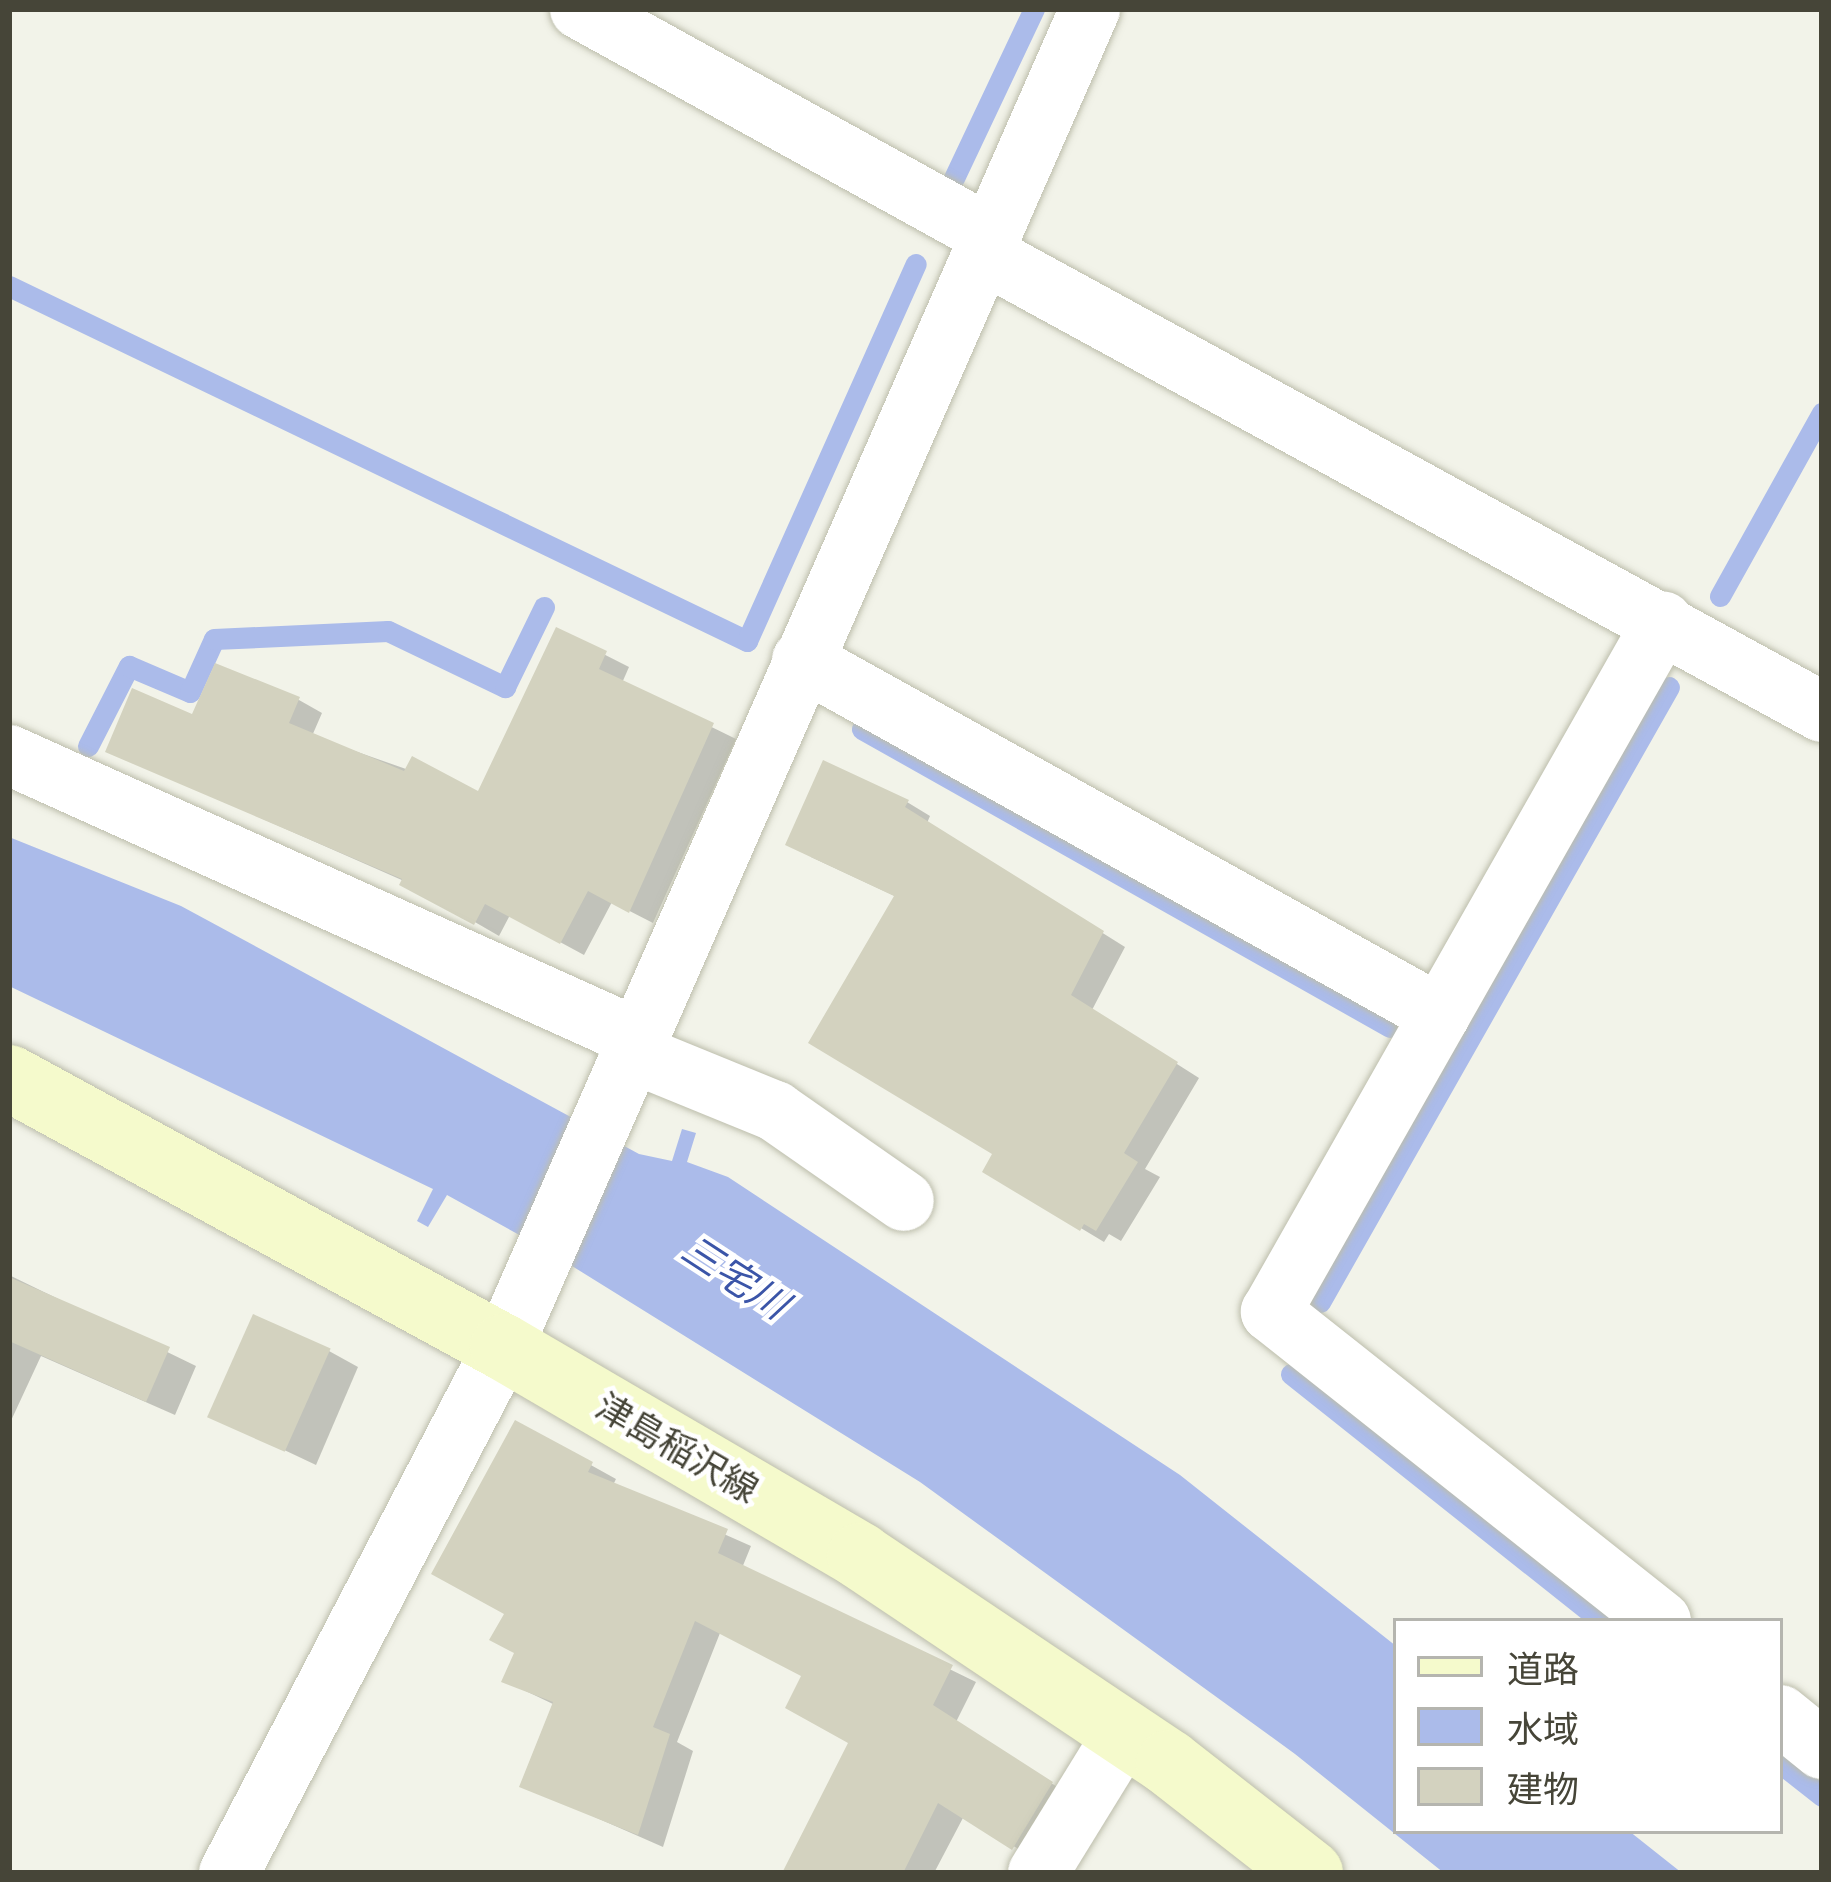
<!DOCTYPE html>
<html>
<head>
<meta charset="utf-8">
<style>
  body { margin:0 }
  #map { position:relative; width:1831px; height:1882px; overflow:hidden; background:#f2f3e9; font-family:Montserrat,"Noto Sans JP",sans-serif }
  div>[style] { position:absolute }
  .water>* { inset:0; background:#abbbea }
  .shadow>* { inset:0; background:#0003 }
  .stream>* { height:21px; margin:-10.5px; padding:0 10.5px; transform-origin:10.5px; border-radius:10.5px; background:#abbbea }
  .building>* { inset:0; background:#d3d2bf; transform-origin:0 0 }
  .roads { filter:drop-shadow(0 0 3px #bdbeac) drop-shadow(0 0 3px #bdbeac) }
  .street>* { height:60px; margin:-30px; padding:0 30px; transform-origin:30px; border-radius:30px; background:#fff }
  .secondary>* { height:66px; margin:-33px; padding:0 33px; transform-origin:33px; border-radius:33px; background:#f5facc }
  span { translate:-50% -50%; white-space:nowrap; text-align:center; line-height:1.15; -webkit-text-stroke:9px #fff; paint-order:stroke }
  .street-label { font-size:36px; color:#464538 }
  .water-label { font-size:39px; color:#3b55a8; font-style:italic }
  .frame { position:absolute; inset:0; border:12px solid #464538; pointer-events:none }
  .legend { position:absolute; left:1393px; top:1618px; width:390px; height:216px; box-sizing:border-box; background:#fff; border:3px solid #b5b5af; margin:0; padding:15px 21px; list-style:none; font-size:36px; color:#464538 }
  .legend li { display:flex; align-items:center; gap:24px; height:60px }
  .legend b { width:60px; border:3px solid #b5b5af }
</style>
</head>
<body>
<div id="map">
  <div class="water">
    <i style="clip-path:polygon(9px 837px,181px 906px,639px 1154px,672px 1161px,682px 1129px,696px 1133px,687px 1162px,728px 1177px,1180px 1475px,1396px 1646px,1396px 1831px,1629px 1831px,1682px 1873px,1444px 1873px,1295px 1754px,920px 1482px,543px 1248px,447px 1195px,428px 1227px,417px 1221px,433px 1189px,9px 986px)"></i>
  </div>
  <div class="shadow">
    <i style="clip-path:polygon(558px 631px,629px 667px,622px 683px,736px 739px,653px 923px,612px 902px,584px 955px,510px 915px,499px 936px,404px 881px,109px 751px,194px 718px,299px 700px,322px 713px,312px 736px,480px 795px)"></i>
    <i style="clip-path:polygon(907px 802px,930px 816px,927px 823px,1125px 947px,1092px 1010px,1199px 1078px,1145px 1169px,1160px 1177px,1121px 1241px,1109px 1234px,1104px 1242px,986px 1171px,997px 1153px,897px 897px,811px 857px)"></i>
    <i style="clip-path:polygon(9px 1275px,196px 1366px,175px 1415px,41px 1356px,9px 1425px)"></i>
    <i style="clip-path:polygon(329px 1351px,358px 1367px,316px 1465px,212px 1416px)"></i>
    <i style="clip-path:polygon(517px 1424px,616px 1479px,613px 1485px,751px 1546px,742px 1568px,976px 1682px,956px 1722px,1076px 1799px,1038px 1861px,964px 1816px,934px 1873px,786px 1873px,852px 1742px,804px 1676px,720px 1633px,677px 1742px,693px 1751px,663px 1847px,522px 1785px,555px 1705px,505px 1681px,517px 1652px,508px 1613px)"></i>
  </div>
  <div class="stream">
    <i style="left:954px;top:178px;width:187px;rotate:-64.7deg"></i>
    <i style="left:9px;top:286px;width:819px;rotate:25.69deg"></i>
    <i style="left:747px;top:641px;width:413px;rotate:-65.9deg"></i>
    <i style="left:1720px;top:596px;width:210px;rotate:-60.9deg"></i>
    <i style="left:862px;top:729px;width:606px;rotate:29.44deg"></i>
    <i style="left:88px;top:746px;width:90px;rotate:-62.9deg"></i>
    <i style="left:129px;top:666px;width:66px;rotate:23.1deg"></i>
    <i style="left:190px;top:692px;width:58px;rotate:-65.6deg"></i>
    <i style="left:214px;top:639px;width:174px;rotate:-2.6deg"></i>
    <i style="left:388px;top:631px;width:130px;rotate:25.6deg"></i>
    <i style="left:505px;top:687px;width:89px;rotate:-64deg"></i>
    <i style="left:1320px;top:1302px;width:707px;rotate:-60.43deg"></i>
    <i style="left:1291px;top:1374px;width:397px;rotate:38.5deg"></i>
    <i style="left:1780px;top:1763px;width:53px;rotate:38.2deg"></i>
  </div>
  <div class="building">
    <i style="clip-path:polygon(556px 627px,607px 651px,599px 669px,714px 723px,629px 913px,588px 891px,560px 944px,485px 904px,474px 925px,399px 885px,402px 879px,105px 752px,132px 688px,192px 714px,215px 663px,300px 697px,289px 723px,404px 771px,412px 756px,478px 791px)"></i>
    <i style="clip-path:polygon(823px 760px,909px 800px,905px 807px,1104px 931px,1071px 995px,1178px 1062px,1124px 1153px,1138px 1162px,1096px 1231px,1084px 1224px,1080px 1231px,982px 1172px,992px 1154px,808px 1043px,894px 896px,785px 845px)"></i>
    <i style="clip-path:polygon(9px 1277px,170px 1347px,146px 1402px,9px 1341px)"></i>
    <i style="left:253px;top:1314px;width:85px;height:113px;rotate:24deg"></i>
    <i style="clip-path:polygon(515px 1420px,593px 1462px,588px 1472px,728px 1529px,718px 1553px,953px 1665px,933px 1705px,1053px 1782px,1012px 1850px,938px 1803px,903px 1873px,782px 1873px,848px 1743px,785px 1708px,801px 1676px,695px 1621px,653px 1727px,670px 1734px,638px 1835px,519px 1787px,553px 1702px,501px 1682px,514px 1653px,489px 1640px,504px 1614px,431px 1574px)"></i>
  </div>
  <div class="roads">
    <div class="street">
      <i style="left:580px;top:9px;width:468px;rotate:28.9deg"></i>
      <i style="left:982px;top:253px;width:957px;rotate:28.65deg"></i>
      <i style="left:802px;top:660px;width:730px;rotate:29.09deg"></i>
      <i style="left:9px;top:755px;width:687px;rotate:24.25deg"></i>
      <i style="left:628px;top:1051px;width:159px;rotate:22.2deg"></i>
      <i style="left:775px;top:1111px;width:157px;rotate:34.9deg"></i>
      <i style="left:1661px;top:1621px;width:498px;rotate:-141.6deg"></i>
      <i style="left:1271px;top:1312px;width:794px;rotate:-60.4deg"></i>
      <i style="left:1780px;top:1715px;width:54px;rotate:39deg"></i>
      <i style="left:229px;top:1873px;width:593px;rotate:-62.48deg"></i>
      <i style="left:503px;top:1347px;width:1461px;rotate:-66.31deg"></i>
      <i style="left:1038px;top:1873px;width:164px;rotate:-58.4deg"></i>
    </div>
    <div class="secondary">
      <i style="left:9px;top:1078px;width:562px;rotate:28.57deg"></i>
      <i style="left:503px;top:1347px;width:414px;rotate:30.3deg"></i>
      <i style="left:860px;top:1556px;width:372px;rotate:33.8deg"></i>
      <i style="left:1169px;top:1763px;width:179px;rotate:38deg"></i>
    </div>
  </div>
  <div class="street-label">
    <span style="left:677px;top:1448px;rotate:30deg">津島稲沢線</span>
  </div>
  <div class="water-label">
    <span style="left:735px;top:1277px;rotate:33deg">三宅川</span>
  </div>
  <div class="frame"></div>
  <ul class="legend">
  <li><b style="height:15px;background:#f5facc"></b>道路</li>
  <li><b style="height:33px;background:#abbbea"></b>水域</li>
  <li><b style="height:33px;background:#d3d2bf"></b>建物</li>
  </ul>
</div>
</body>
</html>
